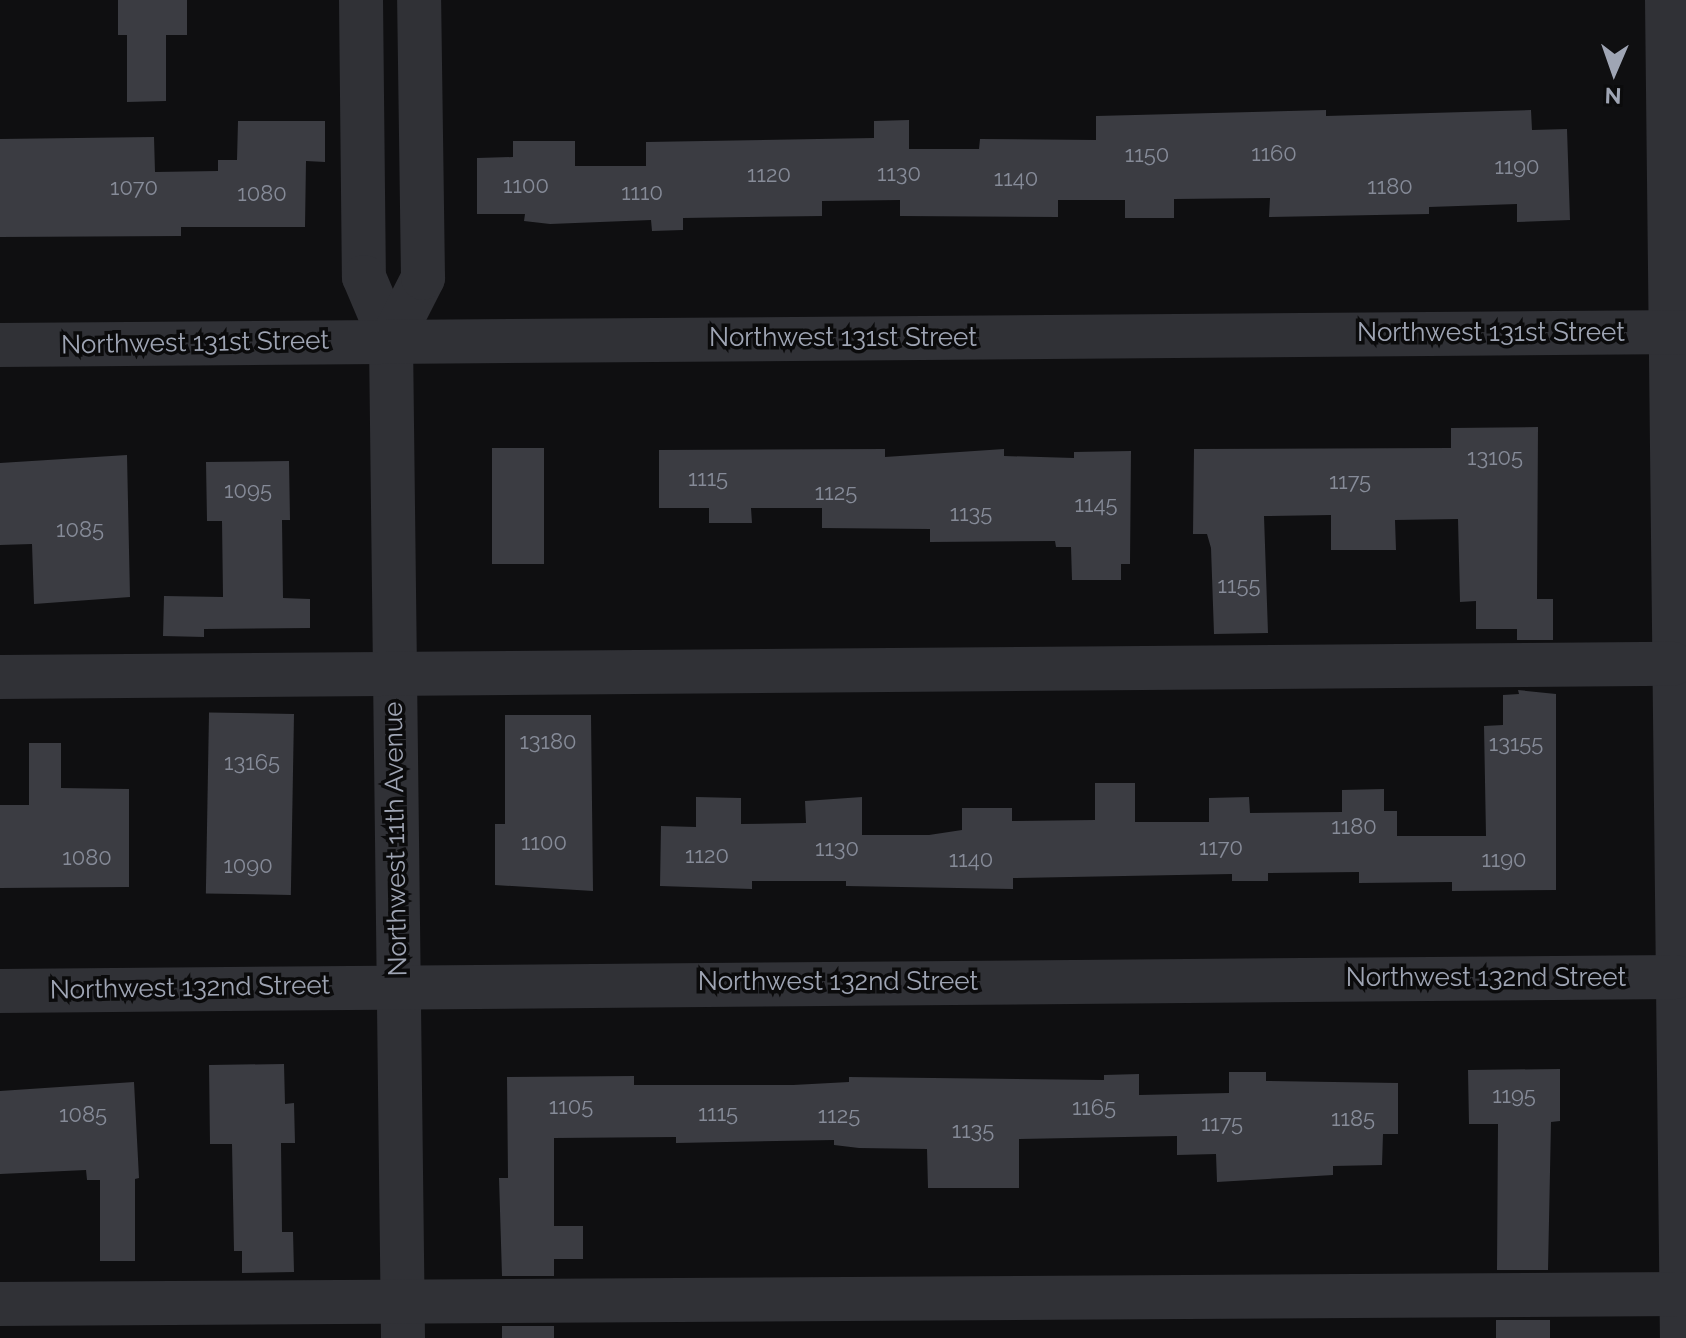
<!DOCTYPE html>
<html>
<head>
<meta charset="utf-8">
<style>
  body { margin:0 }
  #map { position:relative; width:1686px; height:1338px; overflow:hidden; background:#0f0f11; font-family:Raleway,sans-serif }
  div>[style] { position:absolute }
  .building>* { inset:0; background:#3b3c42; transform-origin:0 0 }
  .minor>* { height:44px; margin:-22px; padding:0 22px; transform-origin:22px; border-radius:22px; background:#303136 }
  span { translate:-50% -50%; white-space:nowrap; text-align:center; line-height:1.15; -webkit-text-stroke:7px #0b0b0c; paint-order:stroke }
  .number-label { font-size:22px; color:#868b98 }
  .number-label span { -webkit-text-stroke-width:0 }
  .street-label { font-size:26px; color:#9fa5b4 }
  .north { position:absolute; left:1574px; top:32px; width:80px; height:80px; -webkit-text-stroke:6px #0b0b0c; paint-order:stroke; rotate:182deg; font-size:22px; font-weight:700; line-height:32px; text-align:center; color:#9fa5b4 }
  .north::after { content:''; display:block; margin:auto; width:28px; height:36px; background:#9fa5b4; clip-path:polygon(50% 0,100% 100%,50% 72%,0 100%) }
</style>
</head>
<body>
<div id="map">
  <div class="building">
    <i style="clip-path:polygon(118px 0,187px 0,187px 35px,166px 35px,166px 101px,127px 102px,127px 35px,118px 35px)"></i>
    <i style="clip-path:polygon(1326px 110px,1326px 116px,1531px 110px,1532px 130px,1567px 129px,1570px 220px,1517px 222px,1517px 204px,1429px 207px,1429px 214px,1269px 217px,1270px 198px,1174px 199px,1174px 218px,1125px 218px,1125px 200px,1058px 200px,1058px 217px,900px 216px,900px 200px,822px 201px,822px 216px,683px 218px,683px 230px,652px 231px,651px 220px,550px 224px,524px 221px,525px 214px,477px 214px,477px 158px,513px 157px,513px 141px,575px 141px,575px 166px,646px 166px,646px 142px,874px 138px,874px 121px,909px 120px,909px 149px,979px 149px,980px 139px,1096px 140px,1096px 116px)"></i>
    <i style="clip-path:polygon(238px 121px,325px 121px,325px 162px,306px 161px,305px 227px,181px 227px,181px 236px,0 237px,0 139px,154px 137px,155px 172px,218px 171px,218px 160px,237px 160px)"></i>
    <i style="clip-path:polygon(1538px 427px,1537px 599px,1553px 599px,1553px 640px,1517px 640px,1517px 629px,1476px 629px,1476px 601px,1460px 602px,1458px 519px,1395px 520px,1396px 550px,1331px 550px,1331px 515px,1264px 516px,1268px 633px,1214px 634px,1211px 548px,1207px 534px,1193px 534px,1194px 449px,1451px 448px,1451px 428px)"></i>
    <i style="left:492px;top:448px;width:52px;height:116px"></i>
    <i style="clip-path:polygon(885px 449px,885px 457px,1004px 449px,1004px 456px,1074px 458px,1074px 452px,1131px 451px,1130px 564px,1121px 564px,1121px 580px,1072px 580px,1071px 547px,1056px 547px,1055px 541px,930px 542px,930px 529px,822px 528px,822px 508px,751px 508px,752px 523px,709px 523px,709px 508px,659px 508px,659px 450px)"></i>
    <i style="clip-path:polygon(127px 455px,130px 597px,34px 604px,32px 544px,0 545px,0 463px)"></i>
    <i style="clip-path:polygon(289px 461px,290px 520px,282px 520px,283px 598px,310px 599px,310px 628px,204px 629px,204px 637px,163px 636px,164px 596px,223px 597px,222px 521px,207px 521px,206px 462px)"></i>
    <i style="clip-path:polygon(1518px 690px,1556px 694px,1556px 890px,1452px 891px,1452px 882px,1359px 883px,1359px 872px,1268px 873px,1268px 881px,1232px 881px,1232px 874px,1013px 878px,1013px 889px,846px 886px,846px 881px,752px 881px,752px 889px,660px 886px,661px 826px,696px 827px,696px 797px,741px 798px,741px 824px,806px 823px,805px 801px,862px 797px,862px 835px,929px 835px,962px 830px,962px 808px,1012px 808px,1012px 821px,1095px 820px,1095px 783px,1135px 783px,1135px 822px,1209px 822px,1209px 798px,1249px 797px,1250px 813px,1342px 812px,1342px 790px,1384px 789px,1384px 811px,1397px 811px,1397px 836px,1486px 836px,1484px 726px,1503px 725px,1503px 695px,1519px 694px)"></i>
    <i style="left:294px;top:714px;width:181px;height:85px;rotate:91deg"></i>
    <i style="clip-path:polygon(505px 715px,591px 715px,593px 891px,495px 885px,495px 824px,505px 824px)"></i>
    <i style="clip-path:polygon(29px 743px,61px 743px,61px 788px,129px 789px,129px 887px,0 888px,0 805px,29px 805px)"></i>
    <i style="clip-path:polygon(284px 1064px,285px 1104px,294px 1103px,295px 1143px,281px 1143px,282px 1232px,293px 1232px,294px 1272px,242px 1273px,242px 1251px,234px 1251px,232px 1144px,210px 1144px,209px 1065px)"></i>
    <i style="clip-path:polygon(1560px 1069px,1560px 1121px,1551px 1122px,1548px 1270px,1497px 1270px,1498px 1124px,1469px 1124px,1468px 1070px)"></i>
    <i style="clip-path:polygon(1229px 1072px,1266px 1072px,1266px 1081px,1398px 1083px,1398px 1134px,1383px 1134px,1382px 1165px,1333px 1166px,1333px 1175px,1217px 1182px,1216px 1154px,1177px 1155px,1177px 1136px,1019px 1139px,1019px 1188px,928px 1188px,927px 1149px,859px 1148px,834px 1145px,834px 1140px,676px 1143px,676px 1137px,554px 1138px,554px 1226px,583px 1226px,583px 1259px,554px 1259px,554px 1276px,502px 1276px,499px 1178px,508px 1178px,507px 1077px,634px 1076px,634px 1085px,793px 1085px,849px 1082px,849px 1077px,1104px 1080px,1104px 1075px,1139px 1074px,1139px 1095px,1229px 1093px)"></i>
    <i style="clip-path:polygon(134px 1082px,139px 1178px,135px 1179px,135px 1261px,100px 1261px,100px 1180px,87px 1180px,86px 1170px,0 1174px,0 1091px)"></i>
    <i style="left:1496px;top:1320px;width:54px;height:18px"></i>
    <i style="left:502px;top:1326px;width:52px;height:12px"></i>
  </div>
  <div class="minor">
    <i style="left:361px;top:0;width:277px;rotate:89.4deg"></i>
    <i style="left:364px;top:277px;width:69px;rotate:67.1deg"></i>
    <i style="left:391px;top:341px;width:997px;rotate:89.31deg"></i>
    <i style="left:1667px;top:0;width:1338px;rotate:89.36deg"></i>
    <i style="left:391px;top:341px;width:71px;rotate:-63.1deg"></i>
    <i style="left:423px;top:278px;width:278px;rotate:-90.8deg"></i>
    <i style="left:0;top:345px;width:1686px;rotate:-0.44deg"></i>
    <i style="left:0;top:677px;width:1673px;rotate:-0.45deg"></i>
    <i style="left:0;top:991px;width:1676px;rotate:-0.48deg"></i>
    <i style="left:0;top:1304px;width:1681px;rotate:-0.34deg"></i>
  </div>
  <div class="number-label">
    <span style="left:1274px;top:154px">1160</span>
    <span style="left:1147px;top:155px">1150</span>
    <span style="left:1517px;top:167px">1190</span>
    <span style="left:899px;top:174px">1130</span>
    <span style="left:769px;top:175px">1120</span>
    <span style="left:1016px;top:179px">1140</span>
    <span style="left:526px;top:186px">1100</span>
    <span style="left:1390px;top:187px">1180</span>
    <span style="left:134px;top:188px">1070</span>
    <span style="left:642px;top:193px">1110</span>
    <span style="left:262px;top:194px">1080</span>
    <span style="left:1495px;top:458px">13105</span>
    <span style="left:708px;top:479px">1115</span>
    <span style="left:1350px;top:482px">1175</span>
    <span style="left:248px;top:491px">1095</span>
    <span style="left:836px;top:493px">1125</span>
    <span style="left:1096px;top:505px">1145</span>
    <span style="left:971px;top:514px">1135</span>
    <span style="left:80px;top:530px">1085</span>
    <span style="left:1239px;top:586px">1155</span>
    <span style="left:548px;top:742px">13180</span>
    <span style="left:1516px;top:744px">13155</span>
    <span style="left:252px;top:763px">13165</span>
    <span style="left:1354px;top:827px">1180</span>
    <span style="left:544px;top:843px">1100</span>
    <span style="left:1221px;top:848px">1170</span>
    <span style="left:837px;top:849px">1130</span>
    <span style="left:707px;top:856px">1120</span>
    <span style="left:87px;top:858px">1080</span>
    <span style="left:971px;top:860px">1140</span>
    <span style="left:1504px;top:860px">1190</span>
    <span style="left:248px;top:866px">1090</span>
    <span style="left:1514px;top:1096px">1195</span>
    <span style="left:571px;top:1107px">1105</span>
    <span style="left:1094px;top:1108px">1165</span>
    <span style="left:718px;top:1114px">1115</span>
    <span style="left:83px;top:1115px">1085</span>
    <span style="left:839px;top:1116px">1125</span>
    <span style="left:1353px;top:1119px">1185</span>
    <span style="left:1222px;top:1124px">1175</span>
    <span style="left:973px;top:1131px">1135</span>
  </div>
  <div class="street-label">
    <span style="left:1491px;top:333px">Northwest 131st Street</span>
    <span style="left:843px;top:338px">Northwest 131st Street</span>
    <span style="left:195px;top:343px;rotate:-1deg">Northwest 131st Street</span>
    <span style="left:396px;top:839px;rotate:-91deg">Northwest 11th Avenue</span>
    <span style="left:1486px;top:978px">Northwest 132nd Street</span>
    <span style="left:838px;top:982px">Northwest 132nd Street</span>
    <span style="left:190px;top:988px;rotate:-1deg">Northwest 132nd Street</span>
  </div>
  <div class="north">N</div>
</div>
</body>
</html>
